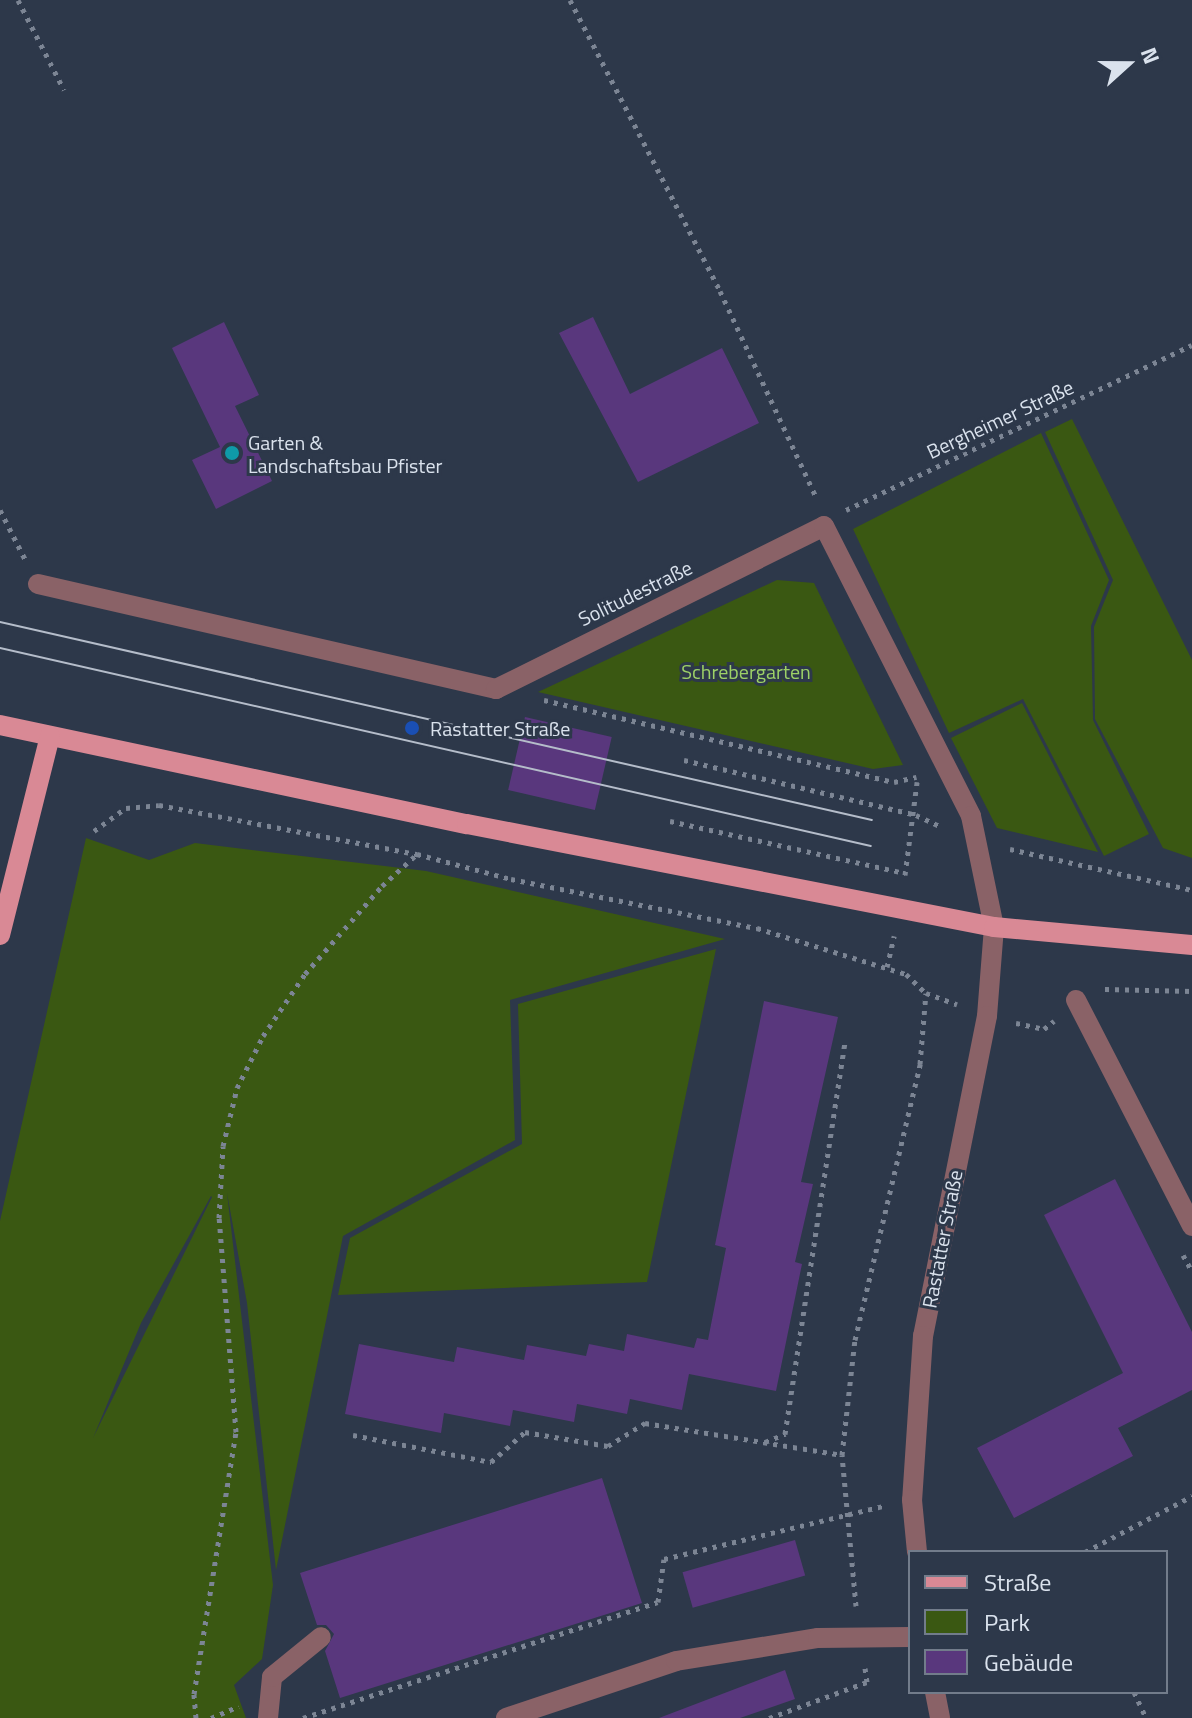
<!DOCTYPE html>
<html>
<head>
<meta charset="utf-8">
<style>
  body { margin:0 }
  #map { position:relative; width:1192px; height:1718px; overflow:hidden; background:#2d384a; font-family:"Titillium Web",sans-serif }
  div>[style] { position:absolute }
  .green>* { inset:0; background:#3a5812 }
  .building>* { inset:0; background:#59377d; transform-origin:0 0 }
  .path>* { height:5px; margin-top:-2.5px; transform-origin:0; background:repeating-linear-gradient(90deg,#7c8594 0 4px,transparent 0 10px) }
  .minor>* { height:20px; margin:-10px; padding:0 10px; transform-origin:10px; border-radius:10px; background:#8a6267 }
  .major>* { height:20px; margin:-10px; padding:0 10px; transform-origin:10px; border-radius:10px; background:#d98995 }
  .tram>* { height:2px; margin:-1px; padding:0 1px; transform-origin:1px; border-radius:1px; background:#b5bdca }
  .dots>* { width:22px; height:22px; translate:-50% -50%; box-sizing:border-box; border:4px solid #2d384a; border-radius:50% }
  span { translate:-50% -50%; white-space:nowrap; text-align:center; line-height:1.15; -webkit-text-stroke:6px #2d384a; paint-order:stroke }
  .street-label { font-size:20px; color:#dae2ed }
  .poi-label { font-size:20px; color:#dae2ed }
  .left { translate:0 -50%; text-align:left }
  .park-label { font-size:20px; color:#9dd167 }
  .legend { position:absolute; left:908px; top:1550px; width:260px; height:144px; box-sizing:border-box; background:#2d384a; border:2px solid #727c8b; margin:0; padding:10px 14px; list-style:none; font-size:24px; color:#dae2ed }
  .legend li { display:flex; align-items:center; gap:16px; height:40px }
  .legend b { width:40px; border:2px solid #727c8b }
  .north { position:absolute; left:1088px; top:24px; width:80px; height:80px; -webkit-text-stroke:6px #2d384a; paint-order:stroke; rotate:69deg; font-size:22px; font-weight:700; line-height:32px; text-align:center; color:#dae2ed }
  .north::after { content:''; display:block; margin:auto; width:28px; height:36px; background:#dae2ed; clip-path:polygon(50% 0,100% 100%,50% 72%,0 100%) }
</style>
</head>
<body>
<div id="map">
  <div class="green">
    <i style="clip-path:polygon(1072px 419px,1192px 660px,1192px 858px,1163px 848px,1095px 719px,1094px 627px,1113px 580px,1045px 432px)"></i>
    <i style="clip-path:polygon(1041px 433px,1109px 580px,1091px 626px,1093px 720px,1149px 834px,1104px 856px,1023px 699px,949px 733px,853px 529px)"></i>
    <i style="clip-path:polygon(777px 580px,814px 583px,903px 765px,873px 769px,538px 692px)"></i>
    <i style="clip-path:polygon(1022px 703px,1098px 852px,997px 828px,951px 738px)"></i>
    <i style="clip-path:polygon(evenodd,86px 838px,149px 860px,195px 843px,426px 871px,725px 939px,510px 1000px,515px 1140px,343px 1236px,276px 1570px,247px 1303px,227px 1193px,273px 1585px,262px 1659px,234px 1685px,246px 1718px,0 1718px,0 1221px,86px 838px,211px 1196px,212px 1197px,93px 1438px,141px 1323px,211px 1196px)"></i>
    <i style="clip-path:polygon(716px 949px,647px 1282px,338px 1295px,350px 1238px,522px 1144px,518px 1004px)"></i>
  </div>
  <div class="building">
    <i style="clip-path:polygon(593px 317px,630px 394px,722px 348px,759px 423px,638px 482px,559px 333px)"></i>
    <i style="clip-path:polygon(224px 322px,259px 395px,235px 406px,272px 481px,216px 509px,192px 460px,220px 447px,172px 348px)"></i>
    <i style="left:525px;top:717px;width:89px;height:75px;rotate:13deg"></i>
    <i style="clip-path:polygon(764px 1001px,838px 1017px,801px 1182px,813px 1184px,795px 1262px,802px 1264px,776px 1391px,689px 1374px,682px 1410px,630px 1399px,627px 1414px,577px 1404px,574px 1422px,513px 1410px,510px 1426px,444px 1413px,441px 1433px,345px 1414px,359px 1344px,454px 1362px,457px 1347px,524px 1360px,527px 1345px,586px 1356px,589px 1344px,624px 1351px,627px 1334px,694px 1348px,697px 1338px,708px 1340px,726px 1248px,715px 1245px)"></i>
    <i style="clip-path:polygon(1115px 1179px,1192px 1332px,1192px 1390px,1118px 1428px,1133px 1456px,1014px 1518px,977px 1448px,1123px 1373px,1044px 1215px)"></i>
    <i style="clip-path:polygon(602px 1478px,642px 1603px,340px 1698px,325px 1651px,334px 1634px,326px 1625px,317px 1625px,300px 1573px)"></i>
    <i style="left:795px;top:1540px;width:37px;height:117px;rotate:74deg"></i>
    <i style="clip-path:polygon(785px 1670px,795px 1699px,740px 1718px,659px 1718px)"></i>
  </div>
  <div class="path">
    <i style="left:18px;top:0;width:101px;rotate:62.9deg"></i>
    <i style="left:570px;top:0;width:327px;rotate:62.7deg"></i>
    <i style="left:720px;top:291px;width:227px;rotate:65deg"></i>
    <i style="left:0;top:510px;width:55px;rotate:63deg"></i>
    <i style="left:846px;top:510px;width:383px;rotate:-25.5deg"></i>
    <i style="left:544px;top:700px;width:359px;rotate:13.2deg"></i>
    <i style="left:894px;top:782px;width:23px;rotate:-13deg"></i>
    <i style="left:684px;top:760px;width:238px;rotate:13.3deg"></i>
    <i style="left:916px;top:815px;width:26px;rotate:25deg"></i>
    <i style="left:670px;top:821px;width:241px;rotate:12.5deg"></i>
    <i style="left:94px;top:831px;width:39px;rotate:-36deg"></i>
    <i style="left:126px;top:808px;width:33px;rotate:-5deg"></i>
    <i style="left:159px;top:805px;width:263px;rotate:10.8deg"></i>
    <i style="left:417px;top:854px;width:97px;rotate:14.9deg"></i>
    <i style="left:511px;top:879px;width:251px;rotate:11.3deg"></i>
    <i style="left:757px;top:928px;width:156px;rotate:17.2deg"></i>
    <i style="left:906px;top:974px;width:28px;rotate:44deg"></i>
    <i style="left:926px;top:993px;width:33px;rotate:20deg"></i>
    <i style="left:1010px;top:849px;width:187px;rotate:12.7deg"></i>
    <i style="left:905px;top:875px;width:94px;rotate:-82.6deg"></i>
    <i style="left:887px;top:967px;width:32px;rotate:-77deg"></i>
    <i style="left:1105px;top:989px;width:87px;rotate:1.3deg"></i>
    <i style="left:1016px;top:1023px;width:29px;rotate:12deg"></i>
    <i style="left:1044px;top:1029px;width:13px;rotate:-39deg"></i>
    <i style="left:1183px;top:1255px;width:18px;rotate:61deg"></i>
    <i style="left:353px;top:1435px;width:141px;rotate:11.1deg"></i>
    <i style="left:491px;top:1462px;width:45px;rotate:-41.4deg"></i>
    <i style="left:525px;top:1432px;width:84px;rotate:9.6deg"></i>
    <i style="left:608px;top:1446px;width:44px;rotate:-31.9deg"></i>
    <i style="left:645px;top:1423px;width:200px;rotate:9.2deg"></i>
    <i style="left:765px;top:1442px;width:22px;rotate:-22deg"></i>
    <i style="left:785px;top:1434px;width:396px;rotate:-81.3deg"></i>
    <i style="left:1085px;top:1552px;width:121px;rotate:-27.6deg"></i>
    <i style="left:856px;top:1606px;width:152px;rotate:-95.3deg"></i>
    <i style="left:842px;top:1455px;width:116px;rotate:-83.6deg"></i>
    <i style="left:855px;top:1340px;width:284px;rotate:-76.7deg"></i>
    <i style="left:920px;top:1064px;width:71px;rotate:-85.2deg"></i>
    <i style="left:1134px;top:1692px;width:29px;rotate:65deg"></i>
    <i style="left:196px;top:1718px;width:24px;rotate:-95deg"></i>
    <i style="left:194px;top:1694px;width:265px;rotate:-80.9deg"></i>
    <i style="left:236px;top:1432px;width:215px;rotate:-94.5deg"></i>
    <i style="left:219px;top:1218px;width:72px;rotate:-86.8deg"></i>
    <i style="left:223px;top:1146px;width:60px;rotate:-76.4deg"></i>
    <i style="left:237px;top:1088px;width:58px;rotate:-63.4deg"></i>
    <i style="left:263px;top:1036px;width:75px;rotate:-55.9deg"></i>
    <i style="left:305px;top:974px;width:117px;rotate:-48.8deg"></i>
    <i style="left:382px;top:886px;width:46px;rotate:-42.4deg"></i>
    <i style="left:211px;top:1718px;width:30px;rotate:-23deg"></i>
    <i style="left:303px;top:1718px;width:373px;rotate:-18.1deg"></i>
    <i style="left:658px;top:1602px;width:43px;rotate:-82.1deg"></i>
    <i style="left:664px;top:1559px;width:225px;rotate:-13.6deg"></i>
    <i style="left:769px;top:1718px;width:104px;rotate:-20.2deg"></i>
    <i style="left:867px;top:1682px;width:14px;rotate:-98deg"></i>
  </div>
  <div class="minor">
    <i style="left:38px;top:584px;width:470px;rotate:12.9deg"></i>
    <i style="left:496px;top:689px;width:366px;rotate:-26.4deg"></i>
    <i style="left:824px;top:526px;width:325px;rotate:63.1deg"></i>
    <i style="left:971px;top:816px;width:113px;rotate:78.3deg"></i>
    <i style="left:994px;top:927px;width:89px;rotate:94.5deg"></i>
    <i style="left:987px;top:1016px;width:326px;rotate:101.3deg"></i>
    <i style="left:923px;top:1336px;width:164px;rotate:93.8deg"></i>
    <i style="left:912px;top:1500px;width:52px;rotate:84.5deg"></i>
    <i style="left:1076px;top:1000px;width:254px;rotate:62.8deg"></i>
    <i style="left:935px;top:1692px;width:26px;rotate:79deg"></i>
    <i style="left:268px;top:1718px;width:41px;rotate:-84.4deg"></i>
    <i style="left:272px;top:1677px;width:63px;rotate:-39.2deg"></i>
    <i style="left:506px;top:1718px;width:179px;rotate:-18.5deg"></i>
    <i style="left:676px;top:1661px;width:144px;rotate:-9.2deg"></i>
    <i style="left:818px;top:1638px;width:92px;rotate:-0.6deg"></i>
  </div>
  <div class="major">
    <i style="left:0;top:725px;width:477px;rotate:12deg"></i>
    <i style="left:467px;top:824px;width:537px;rotate:11.06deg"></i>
    <i style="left:994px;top:927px;width:199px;rotate:5.2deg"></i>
    <i style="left:0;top:935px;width:205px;rotate:-75.9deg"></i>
  </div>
  <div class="tram">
    <i style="left:0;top:622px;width:894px;rotate:12.79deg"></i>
    <i style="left:0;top:648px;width:893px;rotate:12.81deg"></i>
  </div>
  <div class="dots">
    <i style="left:232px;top:453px;background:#0f9aa8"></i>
    <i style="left:412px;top:728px;background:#1a4fb4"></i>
  </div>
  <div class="street-label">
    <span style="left:1000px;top:419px;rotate:-25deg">Bergheimer Straße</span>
    <span style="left:635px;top:593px;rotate:-26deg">Solitudestraße</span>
    <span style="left:942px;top:1239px;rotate:-79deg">Rastatter Straße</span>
  </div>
  <div class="poi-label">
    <span class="left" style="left:248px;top:454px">Garten &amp;<br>Landschaftsbau Pfister</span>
    <span class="left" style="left:430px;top:728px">Rastatter Straße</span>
  </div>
  <div class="park-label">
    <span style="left:746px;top:671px">Schrebergarten</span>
  </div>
  <ul class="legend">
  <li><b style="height:10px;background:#d98995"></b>Straße</li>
  <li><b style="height:22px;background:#3a5812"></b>Park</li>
  <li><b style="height:22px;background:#59377d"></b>Gebäude</li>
  </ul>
  <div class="north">N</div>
</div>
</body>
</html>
